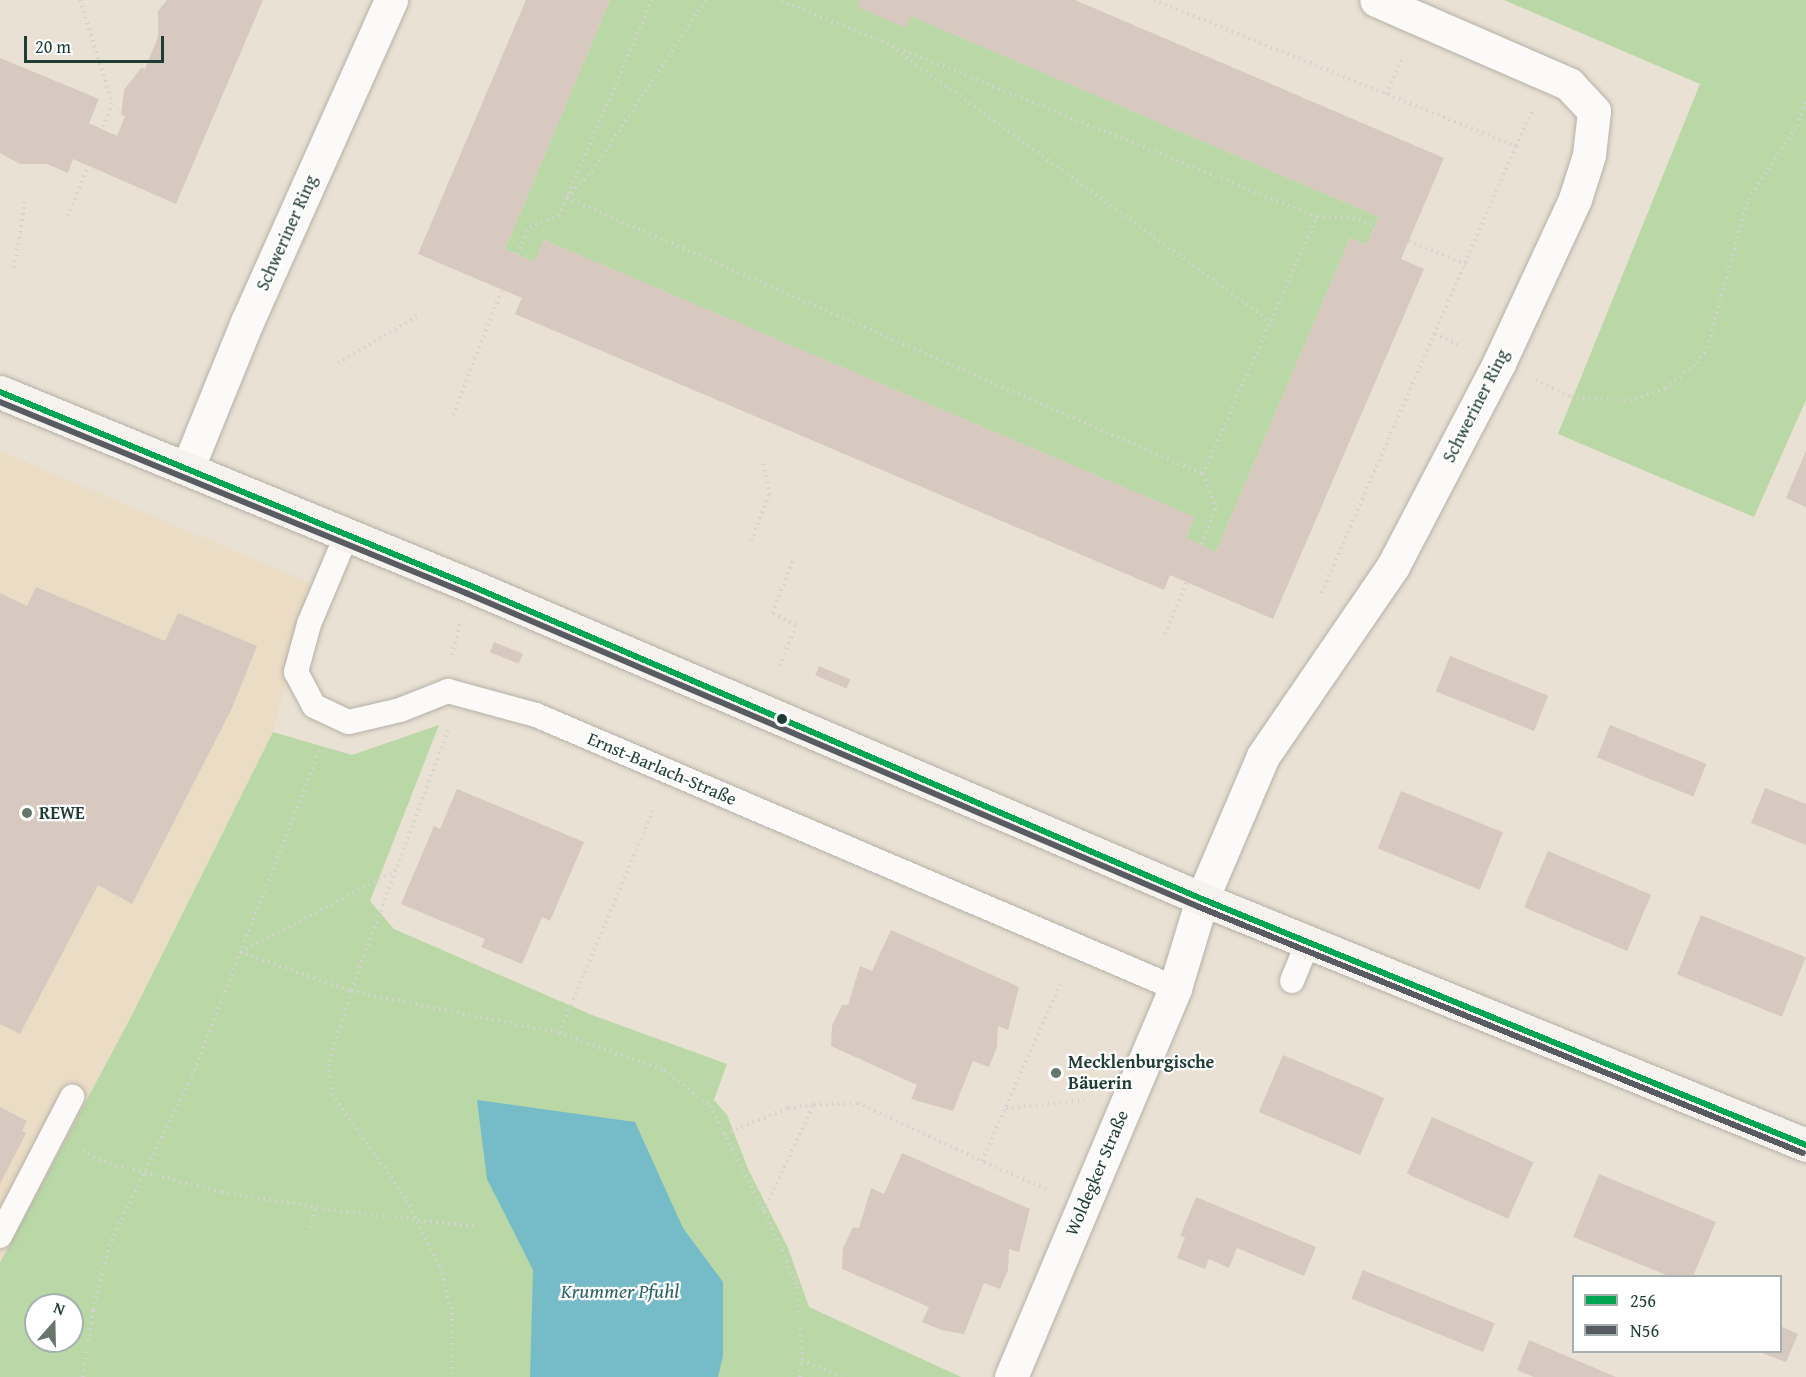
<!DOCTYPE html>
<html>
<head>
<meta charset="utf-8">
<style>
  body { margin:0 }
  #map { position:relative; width:1806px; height:1377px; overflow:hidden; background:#e9e1d3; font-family:"Gentium Book Plus",serif }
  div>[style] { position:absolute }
  .built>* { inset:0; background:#eadcc5 }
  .green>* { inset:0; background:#bad7a6 }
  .water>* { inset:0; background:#76bcc8 }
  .building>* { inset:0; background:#d7c9bf; transform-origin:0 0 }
  .path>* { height:4px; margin-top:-2px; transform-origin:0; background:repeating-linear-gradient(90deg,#d3d3cf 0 1.5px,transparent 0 6px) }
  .roads { filter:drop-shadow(0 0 2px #b4b1a8) drop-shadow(0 0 2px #b4b1a8) }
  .service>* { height:24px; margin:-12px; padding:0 12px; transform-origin:12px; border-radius:12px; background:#fcfaf8 }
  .minor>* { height:33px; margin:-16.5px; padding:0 16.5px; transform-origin:16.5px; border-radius:16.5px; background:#fcfaf8 }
  .secondary>* { height:33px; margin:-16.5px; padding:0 16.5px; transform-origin:16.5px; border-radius:16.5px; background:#f6f2ee }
  .bus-1>* { height:6px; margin:-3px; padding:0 3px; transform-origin:3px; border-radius:3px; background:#00a651 }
  .bus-2>* { height:6px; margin:-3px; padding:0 3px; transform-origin:3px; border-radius:3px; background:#595b62 }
  .dots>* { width:16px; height:16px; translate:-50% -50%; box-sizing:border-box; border:3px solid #fff; border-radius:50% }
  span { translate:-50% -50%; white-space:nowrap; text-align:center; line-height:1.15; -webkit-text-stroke:4.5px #fff; paint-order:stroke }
  .street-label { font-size:18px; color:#1f3d34 }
  .poi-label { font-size:18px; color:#1f3d34; font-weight:700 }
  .left { translate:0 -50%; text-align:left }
  .water-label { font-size:20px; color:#2c6466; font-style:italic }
  .legend { position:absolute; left:1572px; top:1275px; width:210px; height:78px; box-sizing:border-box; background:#fff; border:2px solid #a5b1ae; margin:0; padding:8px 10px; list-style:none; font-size:18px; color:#1f3d34 }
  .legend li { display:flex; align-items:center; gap:12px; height:30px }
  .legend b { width:30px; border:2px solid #a5b1ae }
  .north { position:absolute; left:24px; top:1293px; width:60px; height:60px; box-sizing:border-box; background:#fff; border:2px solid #a5b1ae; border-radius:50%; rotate:20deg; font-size:16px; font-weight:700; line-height:24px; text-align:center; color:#1f3d34 }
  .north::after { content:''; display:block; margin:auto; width:21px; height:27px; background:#66766c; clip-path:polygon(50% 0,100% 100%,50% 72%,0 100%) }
  .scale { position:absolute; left:24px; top:36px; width:140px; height:27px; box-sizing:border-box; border:3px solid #1f3d34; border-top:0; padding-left:8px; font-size:18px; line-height:21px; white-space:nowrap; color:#1f3d34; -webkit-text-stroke:4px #fff; paint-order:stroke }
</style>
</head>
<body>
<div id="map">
  <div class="built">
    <i style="clip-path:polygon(0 451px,310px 583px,273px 732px,132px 1015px,0 1263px)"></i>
  </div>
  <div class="green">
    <i style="clip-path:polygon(610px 0,918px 0,911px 16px,1379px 217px,1366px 245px,1350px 238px,1216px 552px,1186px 538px,1194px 517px,544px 240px,534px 262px,505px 249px)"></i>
    <i style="clip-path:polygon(1504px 0,1806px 0,1806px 400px,1754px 517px,1558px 434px,1700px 84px)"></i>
    <i style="clip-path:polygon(evenodd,439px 725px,370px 901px,394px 929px,592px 1015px,727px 1064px,714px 1100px,727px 1115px,748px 1169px,788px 1248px,809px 1307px,961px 1377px,0 1377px,0 1263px,132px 1015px,273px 732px,352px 755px,439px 725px,36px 1305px,72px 1305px,72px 1341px,36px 1341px,36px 1305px)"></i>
  </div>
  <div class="water">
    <i style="clip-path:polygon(477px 1100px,635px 1122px,683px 1228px,723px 1282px,723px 1356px,718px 1377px,530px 1377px,533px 1270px,487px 1179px)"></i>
  </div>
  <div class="building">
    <i style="clip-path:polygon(167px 0,263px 0,176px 204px,73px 159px,68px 173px,47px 164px,20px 164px,0 153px,0 58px,99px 99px,89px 123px,117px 136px,125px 116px,121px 115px,124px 90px,141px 68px,145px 69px,158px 37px,158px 11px)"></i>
    <i style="clip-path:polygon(526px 0,610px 0,505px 249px,534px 262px,544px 240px,1194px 517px,1186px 538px,1216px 552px,1350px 238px,1366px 245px,1379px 217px,911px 16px,906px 28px,857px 7px,860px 0,1075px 0,1444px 158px,1401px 259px,1424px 269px,1273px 619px,1170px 575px,1164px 590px,515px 314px,522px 298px,418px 254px)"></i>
    <i style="clip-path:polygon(1806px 451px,1806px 507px,1786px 498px)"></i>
    <i style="clip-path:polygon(36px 587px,165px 641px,178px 613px,257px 646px,232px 708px,132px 904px,98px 885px,20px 1034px,0 1024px,0 593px,27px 606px)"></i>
    <i style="left:494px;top:642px;width:31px;height:11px;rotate:22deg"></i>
    <i style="left:1450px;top:656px;width:106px;height:38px;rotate:22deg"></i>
    <i style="left:819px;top:666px;width:34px;height:10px;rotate:23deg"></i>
    <i style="left:1610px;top:725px;width:104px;height:35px;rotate:22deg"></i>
    <i style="clip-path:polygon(1765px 788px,1806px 804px,1806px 845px,1751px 823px)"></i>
    <i style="clip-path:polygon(457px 789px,584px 842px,550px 921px,542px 917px,522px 964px,481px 947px,485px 939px,401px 904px,434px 826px,440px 829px)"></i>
    <i style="left:1401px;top:791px;width:110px;height:62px;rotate:22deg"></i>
    <i style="left:1548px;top:851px;width:112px;height:61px;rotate:23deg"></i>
    <i style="left:1701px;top:915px;width:113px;height:64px;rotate:22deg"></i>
    <i style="clip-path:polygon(891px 930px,1019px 987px,1008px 1030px,998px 1026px,997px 1047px,989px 1067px,973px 1061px,953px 1111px,911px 1099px,917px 1085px,831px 1046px,832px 1026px,842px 1005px,848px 1005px,860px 966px,872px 971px)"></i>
    <i style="left:1283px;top:1055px;width:110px;height:62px;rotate:23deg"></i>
    <i style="clip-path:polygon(0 1107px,27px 1121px,22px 1131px,26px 1133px,0 1184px)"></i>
    <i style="left:1432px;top:1117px;width:111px;height:62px;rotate:24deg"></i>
    <i style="clip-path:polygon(902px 1153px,1030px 1209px,1019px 1252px,1009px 1249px,1008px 1270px,1000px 1289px,984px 1283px,964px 1334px,941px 1330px,922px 1322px,929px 1307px,842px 1269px,843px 1248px,853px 1227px,859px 1228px,871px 1188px,884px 1194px)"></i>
    <i style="clip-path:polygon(1599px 1174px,1716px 1222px,1693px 1276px,1669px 1276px,1573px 1237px)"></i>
    <i style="clip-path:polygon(1196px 1197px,1316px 1247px,1304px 1276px,1237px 1248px,1229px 1268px,1209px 1259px,1205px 1269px,1177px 1258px,1185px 1237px,1180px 1236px)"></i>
    <i style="left:1363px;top:1270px;width:142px;height:31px;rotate:22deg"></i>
    <i style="clip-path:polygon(1780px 1326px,1798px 1334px,1786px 1362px,1760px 1352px,1780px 1352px)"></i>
    <i style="clip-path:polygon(1529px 1340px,1616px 1377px,1534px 1377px,1517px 1370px)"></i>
  </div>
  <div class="path">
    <i style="left:80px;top:0;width:108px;rotate:72.7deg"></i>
    <i style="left:112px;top:103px;width:29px;rotate:110deg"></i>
    <i style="left:706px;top:0;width:204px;rotate:123.6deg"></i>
    <i style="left:593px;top:170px;width:38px;rotate:133deg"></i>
    <i style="left:567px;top:198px;width:693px;rotate:23.46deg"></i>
    <i style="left:1203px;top:474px;width:281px;rotate:-66.1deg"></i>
    <i style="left:1317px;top:217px;width:580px;rotate:-158.03deg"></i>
    <i style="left:1154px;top:0;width:390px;rotate:22deg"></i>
    <i style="left:1516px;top:146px;width:489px;rotate:113.5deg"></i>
    <i style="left:887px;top:43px;width:475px;rotate:36deg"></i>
    <i style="left:1386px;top:94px;width:41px;rotate:-65.3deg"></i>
    <i style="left:1516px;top:146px;width:38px;rotate:-65deg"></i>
    <i style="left:68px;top:216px;width:54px;rotate:-68.2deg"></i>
    <i style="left:1317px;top:217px;width:42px;rotate:2.7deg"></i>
    <i style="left:1359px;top:219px;width:17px;rotate:24deg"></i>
    <i style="left:1409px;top:241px;width:61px;rotate:22.3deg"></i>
    <i style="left:517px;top:254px;width:30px;rotate:-64deg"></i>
    <i style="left:530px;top:227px;width:31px;rotate:-21deg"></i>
    <i style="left:559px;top:216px;width:235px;rotate:-66.7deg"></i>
    <i style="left:14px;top:268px;width:67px;rotate:-80.5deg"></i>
    <i style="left:1435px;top:334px;width:29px;rotate:25deg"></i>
    <i style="left:338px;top:363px;width:94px;rotate:-30.7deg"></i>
    <i style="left:1536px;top:380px;width:39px;rotate:26deg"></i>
    <i style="left:1571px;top:397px;width:59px;rotate:3.9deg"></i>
    <i style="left:1630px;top:401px;width:37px;rotate:-20deg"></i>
    <i style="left:1665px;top:388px;width:41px;rotate:-38deg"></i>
    <i style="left:1697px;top:363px;width:18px;rotate:-56deg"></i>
    <i style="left:1707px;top:348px;width:155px;rotate:-74.6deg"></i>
    <i style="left:1748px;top:199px;width:88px;rotate:-56.1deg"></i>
    <i style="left:1797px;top:126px;width:28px;rotate:-71deg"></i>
    <i style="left:453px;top:415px;width:135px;rotate:-68.7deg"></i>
    <i style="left:751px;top:541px;width:49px;rotate:-68.6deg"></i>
    <i style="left:769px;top:495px;width:32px;rotate:-99deg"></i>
    <i style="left:1201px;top:544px;width:38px;rotate:-67deg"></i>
    <i style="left:1216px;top:509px;width:37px;rotate:-110deg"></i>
    <i style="left:1165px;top:634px;width:56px;rotate:-67.1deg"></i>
    <i style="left:452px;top:655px;width:32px;rotate:-76deg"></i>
    <i style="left:780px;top:666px;width:44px;rotate:-68.7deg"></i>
    <i style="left:796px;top:625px;width:27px;rotate:-153deg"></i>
    <i style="left:772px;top:613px;width:59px;rotate:-68.2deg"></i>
    <i style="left:448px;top:730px;width:278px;rotate:110.4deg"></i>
    <i style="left:351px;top:991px;width:76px;rotate:106.8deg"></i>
    <i style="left:329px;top:1064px;width:30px;rotate:84deg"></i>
    <i style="left:332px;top:1094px;width:130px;rotate:54.7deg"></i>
    <i style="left:407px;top:1200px;width:75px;rotate:63.8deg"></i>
    <i style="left:440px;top:1267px;width:48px;rotate:75.4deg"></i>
    <i style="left:452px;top:1313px;width:64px;rotate:90deg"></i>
    <i style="left:240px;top:952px;width:118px;rotate:19.4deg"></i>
    <i style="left:351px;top:991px;width:212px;rotate:11.4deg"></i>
    <i style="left:559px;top:1033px;width:111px;rotate:19.4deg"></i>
    <i style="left:664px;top:1070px;width:58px;rotate:38deg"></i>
    <i style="left:710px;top:1106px;width:118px;rotate:62.8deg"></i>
    <i style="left:241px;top:952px;width:175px;rotate:-27.9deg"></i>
    <i style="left:559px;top:1033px;width:241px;rotate:-67.1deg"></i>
    <i style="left:1006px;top:1108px;width:79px;rotate:-5.8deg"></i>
    <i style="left:725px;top:1134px;width:68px;rotate:-22.4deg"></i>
    <i style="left:788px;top:1108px;width:26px;rotate:-9deg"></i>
    <i style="left:83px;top:1151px;width:24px;rotate:28deg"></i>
    <i style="left:104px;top:1162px;width:122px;rotate:14.3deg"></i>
    <i style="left:222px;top:1192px;width:127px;rotate:9.1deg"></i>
    <i style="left:347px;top:1212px;width:127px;rotate:6.3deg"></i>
    <i style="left:1046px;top:1189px;width:70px;rotate:-156.4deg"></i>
    <i style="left:982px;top:1161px;width:193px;rotate:-66.2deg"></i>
    <i style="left:311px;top:1228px;width:21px;rotate:-79deg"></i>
    <i style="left:802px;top:1360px;width:43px;rotate:23deg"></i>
    <i style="left:83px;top:1377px;width:68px;rotate:-81.5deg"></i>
    <i style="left:93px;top:1310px;width:66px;rotate:-76deg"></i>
    <i style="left:109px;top:1246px;width:189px;rotate:-64deg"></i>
    <i style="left:192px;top:1076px;width:351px;rotate:-68.6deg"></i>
    <i style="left:800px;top:1377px;width:17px;rotate:-83deg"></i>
    <i style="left:802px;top:1360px;width:76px;rotate:-93.8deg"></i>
    <i style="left:797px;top:1284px;width:80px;rotate:-114.3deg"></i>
    <i style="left:764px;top:1211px;width:118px;rotate:-65deg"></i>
    <i style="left:814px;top:1104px;width:44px;rotate:-1.3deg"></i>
    <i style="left:858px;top:1103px;width:137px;rotate:25.1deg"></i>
  </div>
  <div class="roads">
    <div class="service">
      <i style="left:347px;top:534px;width:98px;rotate:112.9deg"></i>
      <i style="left:309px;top:624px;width:50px;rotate:105.2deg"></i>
      <i style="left:296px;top:672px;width:38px;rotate:62deg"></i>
      <i style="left:314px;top:706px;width:38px;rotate:25deg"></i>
      <i style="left:349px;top:722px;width:52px;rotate:-13.2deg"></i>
      <i style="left:400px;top:710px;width:52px;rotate:-21.6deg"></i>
      <i style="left:448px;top:691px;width:91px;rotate:15.3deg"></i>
      <i style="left:536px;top:715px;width:695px;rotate:23.13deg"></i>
      <i style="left:1292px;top:981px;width:42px;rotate:-67.7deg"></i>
      <i style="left:0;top:1236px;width:157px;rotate:-62.6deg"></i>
    </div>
    <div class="minor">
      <i style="left:188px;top:467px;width:157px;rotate:-67.9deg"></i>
      <i style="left:247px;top:322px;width:353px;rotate:-65.9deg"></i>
      <i style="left:1011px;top:1377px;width:422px;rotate:-67.1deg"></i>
      <i style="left:1175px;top:988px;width:93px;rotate:-73.1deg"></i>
      <i style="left:1202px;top:899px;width:155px;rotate:-66.9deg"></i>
      <i style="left:1263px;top:756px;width:230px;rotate:-55.6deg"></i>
      <i style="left:1393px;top:566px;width:229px;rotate:-62.4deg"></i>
      <i style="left:1499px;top:363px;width:181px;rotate:-65.1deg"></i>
      <i style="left:1575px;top:199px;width:46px;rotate:-72.3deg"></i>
      <i style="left:1589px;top:155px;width:44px;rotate:-83.5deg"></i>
      <i style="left:1594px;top:111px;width:37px;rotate:-133deg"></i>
      <i style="left:1569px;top:84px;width:210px;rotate:-156.5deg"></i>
    </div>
    <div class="secondary">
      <i style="left:0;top:392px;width:507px;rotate:22.37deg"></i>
      <i style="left:469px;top:585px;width:797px;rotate:23.19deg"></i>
      <i style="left:1202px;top:899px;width:652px;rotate:22.16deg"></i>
    </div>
  </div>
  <div class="bus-1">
    <i style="left:0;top:392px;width:507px;rotate:22.37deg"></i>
    <i style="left:469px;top:585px;width:797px;rotate:23.19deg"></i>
    <i style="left:1202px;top:899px;width:652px;rotate:22.16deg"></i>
  </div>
  <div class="bus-2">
    <i style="left:0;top:402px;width:504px;rotate:22.29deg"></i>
    <i style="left:466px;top:593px;width:797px;rotate:23.19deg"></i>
    <i style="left:1199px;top:907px;width:652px;rotate:22.16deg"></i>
  </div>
  <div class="dots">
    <i style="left:782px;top:719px;background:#1f3d34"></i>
    <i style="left:27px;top:813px;background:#66766c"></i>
    <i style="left:1056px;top:1073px;background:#66766c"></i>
  </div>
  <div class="street-label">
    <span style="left:287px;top:233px;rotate:-66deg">Schweriner Ring</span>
    <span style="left:1476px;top:406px;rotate:-63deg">Schweriner Ring</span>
    <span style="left:662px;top:769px;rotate:23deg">Ernst-Barlach-Straße</span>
    <span style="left:1097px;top:1173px;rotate:-67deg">Woldegker Straße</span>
  </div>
  <div class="poi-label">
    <span class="left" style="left:39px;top:813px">REWE</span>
    <span class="left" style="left:1068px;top:1073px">Mecklenburgische<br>Bäuerin</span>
  </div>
  <div class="water-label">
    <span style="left:620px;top:1290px">Krummer Pfuhl</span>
  </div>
  <ul class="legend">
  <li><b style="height:8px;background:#00a651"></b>256</li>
  <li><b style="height:8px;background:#595b62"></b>N56</li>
  </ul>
  <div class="north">N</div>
  <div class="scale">20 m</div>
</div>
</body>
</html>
